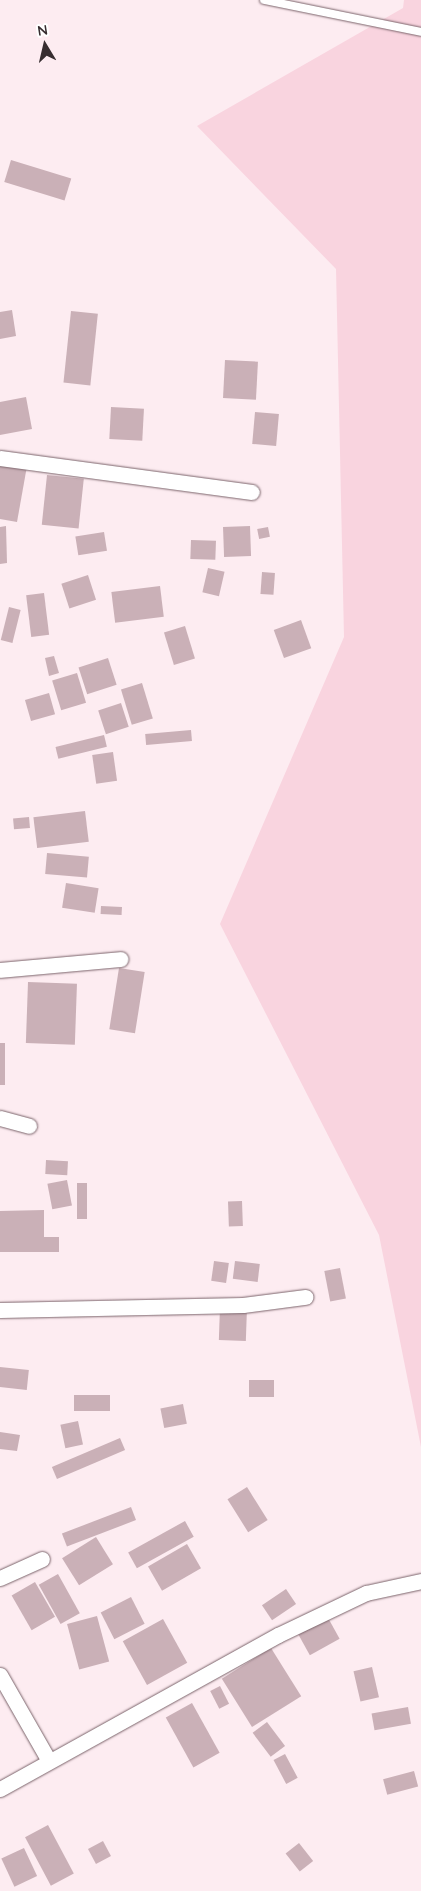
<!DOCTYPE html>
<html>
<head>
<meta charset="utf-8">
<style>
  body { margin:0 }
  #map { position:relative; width:421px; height:1891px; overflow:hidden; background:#fdecf1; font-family:Quicksand,sans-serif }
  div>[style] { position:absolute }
  .green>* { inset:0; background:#f9d4df }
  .building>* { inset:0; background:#cab0b7; transform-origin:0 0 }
  .roads { filter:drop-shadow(0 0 1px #7b646b) drop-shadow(0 0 1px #7b646b) }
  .service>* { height:8px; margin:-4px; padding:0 4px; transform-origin:4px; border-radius:4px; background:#fff }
  .minor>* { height:15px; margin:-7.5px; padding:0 7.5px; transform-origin:7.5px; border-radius:7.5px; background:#fff }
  span { translate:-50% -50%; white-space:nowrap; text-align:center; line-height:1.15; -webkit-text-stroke:4px #fff; paint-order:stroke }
  .north { position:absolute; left:20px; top:20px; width:50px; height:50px; -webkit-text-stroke:4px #fff; paint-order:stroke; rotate:351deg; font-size:14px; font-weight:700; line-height:20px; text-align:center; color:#372d30 }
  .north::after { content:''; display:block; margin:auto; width:18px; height:22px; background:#372d30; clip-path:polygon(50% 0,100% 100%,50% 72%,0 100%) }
</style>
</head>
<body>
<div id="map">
  <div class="green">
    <i style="clip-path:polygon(404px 0,421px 0,421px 1447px,379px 1235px,220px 924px,344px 637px,336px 269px,197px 126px,403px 8px)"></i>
  </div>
  <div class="building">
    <i style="left:11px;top:160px;width:63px;height:23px;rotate:17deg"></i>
    <i style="clip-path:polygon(12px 310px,16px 336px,0 339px,0 312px)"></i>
    <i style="left:71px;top:311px;width:27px;height:72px;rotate:6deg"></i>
    <i style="left:225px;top:360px;width:33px;height:38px;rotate:3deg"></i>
    <i style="clip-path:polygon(26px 397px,32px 429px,0 435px,0 402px)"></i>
    <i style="left:111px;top:407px;width:33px;height:32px;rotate:3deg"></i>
    <i style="left:255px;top:412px;width:24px;height:32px;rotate:5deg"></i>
    <i style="clip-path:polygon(0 461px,27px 466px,17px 522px,0 519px)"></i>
    <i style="left:47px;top:475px;width:37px;height:50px;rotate:6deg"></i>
    <i style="clip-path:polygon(6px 526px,7px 563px,0 564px,0 527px)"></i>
    <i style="left:250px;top:526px;width:30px;height:27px;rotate:88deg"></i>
    <i style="left:268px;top:527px;width:10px;height:11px;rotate:79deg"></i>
    <i style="left:104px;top:532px;width:19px;height:29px;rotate:81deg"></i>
    <i style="left:191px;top:540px;width:25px;height:19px;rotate:2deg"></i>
    <i style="left:208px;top:568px;width:17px;height:25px;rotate:13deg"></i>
    <i style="left:262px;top:572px;width:13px;height:22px;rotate:4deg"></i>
    <i style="left:88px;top:575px;width:26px;height:28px;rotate:72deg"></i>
    <i style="left:160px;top:586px;width:31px;height:49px;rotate:83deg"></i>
    <i style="left:44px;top:593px;width:42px;height:18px;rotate:83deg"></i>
    <i style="left:9px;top:607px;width:12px;height:34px;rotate:14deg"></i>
    <i style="left:301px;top:620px;width:30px;height:29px;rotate:70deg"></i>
    <i style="left:185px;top:626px;width:34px;height:22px;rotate:73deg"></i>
    <i style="clip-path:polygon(54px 656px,59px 673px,49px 676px,45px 658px)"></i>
    <i style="left:108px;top:658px;width:28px;height:31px;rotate:72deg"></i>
    <i style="left:77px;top:673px;width:31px;height:26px;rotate:73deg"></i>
    <i style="left:142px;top:683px;width:37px;height:22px;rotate:73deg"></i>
    <i style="left:49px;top:693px;width:22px;height:25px;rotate:74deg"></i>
    <i style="left:121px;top:703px;width:25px;height:24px;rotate:72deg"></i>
    <i style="left:191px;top:730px;width:11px;height:46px;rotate:85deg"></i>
    <i style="left:104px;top:735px;width:12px;height:50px;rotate:76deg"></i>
    <i style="left:113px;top:752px;width:29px;height:21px;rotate:82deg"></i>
    <i style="left:85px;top:811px;width:31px;height:52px;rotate:83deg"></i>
    <i style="left:29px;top:817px;width:11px;height:16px;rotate:85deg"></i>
    <i style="left:47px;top:853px;width:42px;height:21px;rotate:5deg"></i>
    <i style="left:66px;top:883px;width:33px;height:25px;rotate:9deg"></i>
    <i style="left:101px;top:906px;width:21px;height:8px;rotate:3deg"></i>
    <i style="left:119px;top:968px;width:26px;height:62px;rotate:9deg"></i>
    <i style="left:28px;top:982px;width:49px;height:61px;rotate:2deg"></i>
    <i style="left:0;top:1043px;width:5px;height:42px"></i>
    <i style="left:46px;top:1160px;width:22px;height:14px;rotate:3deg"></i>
    <i style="left:67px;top:1180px;width:26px;height:20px;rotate:79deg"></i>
    <i style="left:77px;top:1183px;width:10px;height:36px"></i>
    <i style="left:242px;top:1201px;width:25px;height:14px;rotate:88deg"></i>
    <i style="clip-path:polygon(44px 1210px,44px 1237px,59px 1237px,59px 1252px,0 1252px,0 1211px)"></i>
    <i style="left:214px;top:1261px;width:15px;height:20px;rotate:8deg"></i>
    <i style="left:235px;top:1261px;width:25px;height:18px;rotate:7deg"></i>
    <i style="left:340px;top:1268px;width:31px;height:16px;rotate:79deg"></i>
    <i style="left:220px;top:1307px;width:27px;height:33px;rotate:2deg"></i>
    <i style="left:0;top:1367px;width:29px;height:20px;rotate:6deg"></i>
    <i style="left:249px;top:1380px;width:25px;height:17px"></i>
    <i style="left:110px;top:1395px;width:16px;height:36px;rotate:90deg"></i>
    <i style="left:183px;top:1404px;width:20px;height:23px;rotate:79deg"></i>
    <i style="left:78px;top:1421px;width:24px;height:18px;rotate:78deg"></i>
    <i style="clip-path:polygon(0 1432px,20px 1435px,17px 1451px,0 1449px)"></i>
    <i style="left:120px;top:1438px;width:13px;height:74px;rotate:67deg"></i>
    <i style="left:247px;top:1487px;width:39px;height:23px;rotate:58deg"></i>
    <i style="left:131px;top:1507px;width:14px;height:74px;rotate:69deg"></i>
    <i style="left:185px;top:1521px;width:18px;height:65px;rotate:61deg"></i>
    <i style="left:96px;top:1537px;width:32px;height:40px;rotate:58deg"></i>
    <i style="left:187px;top:1544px;width:28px;height:45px;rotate:60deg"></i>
    <i style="left:58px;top:1574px;width:45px;height:22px;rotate:61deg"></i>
    <i style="left:35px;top:1582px;width:40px;height:27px;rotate:60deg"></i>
    <i style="left:286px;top:1589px;width:18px;height:29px;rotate:56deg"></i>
    <i style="left:131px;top:1597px;width:30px;height:34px;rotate:63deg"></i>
    <i style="left:97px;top:1616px;width:47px;height:31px;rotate:75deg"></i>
    <i style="left:327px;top:1616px;width:26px;height:34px;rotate:61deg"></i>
    <i style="left:163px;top:1619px;width:50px;height:46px;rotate:61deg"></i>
    <i style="left:271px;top:1648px;width:57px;height:58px;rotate:58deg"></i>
    <i style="left:372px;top:1667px;width:31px;height:19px;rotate:77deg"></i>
    <i style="left:220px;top:1686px;width:20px;height:11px;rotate:63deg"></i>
    <i style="left:192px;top:1703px;width:57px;height:30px;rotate:61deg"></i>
    <i style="left:408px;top:1707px;width:17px;height:37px;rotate:80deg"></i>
    <i style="left:267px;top:1722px;width:30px;height:18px;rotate:53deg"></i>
    <i style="left:285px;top:1754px;width:27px;height:13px;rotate:62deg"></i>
    <i style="left:414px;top:1771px;width:16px;height:32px;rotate:75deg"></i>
    <i style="left:48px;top:1825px;width:55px;height:26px;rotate:62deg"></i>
    <i style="left:103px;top:1841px;width:17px;height:17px;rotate:62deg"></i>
    <i style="left:299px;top:1843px;width:23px;height:17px;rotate:52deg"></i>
    <i style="left:24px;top:1848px;width:31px;height:25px;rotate:65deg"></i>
  </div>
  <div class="roads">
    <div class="service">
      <i style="left:264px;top:0;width:160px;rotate:11.5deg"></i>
    </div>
    <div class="minor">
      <i style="left:0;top:458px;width:254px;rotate:7.7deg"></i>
      <i style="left:0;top:970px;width:121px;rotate:-5.2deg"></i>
      <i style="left:0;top:1118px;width:30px;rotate:15deg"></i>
      <i style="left:0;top:1310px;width:243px;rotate:-1.2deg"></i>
      <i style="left:243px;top:1305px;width:63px;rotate:-7.4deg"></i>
      <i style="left:0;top:1578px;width:46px;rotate:-24.3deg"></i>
      <i style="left:0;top:1675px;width:99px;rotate:60.3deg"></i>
      <i style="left:0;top:1789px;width:318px;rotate:-29deg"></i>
      <i style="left:278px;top:1635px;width:98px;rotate:-25.5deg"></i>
      <i style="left:366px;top:1593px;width:56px;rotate:-12.3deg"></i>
    </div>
  </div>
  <div class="north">N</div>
</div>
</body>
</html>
